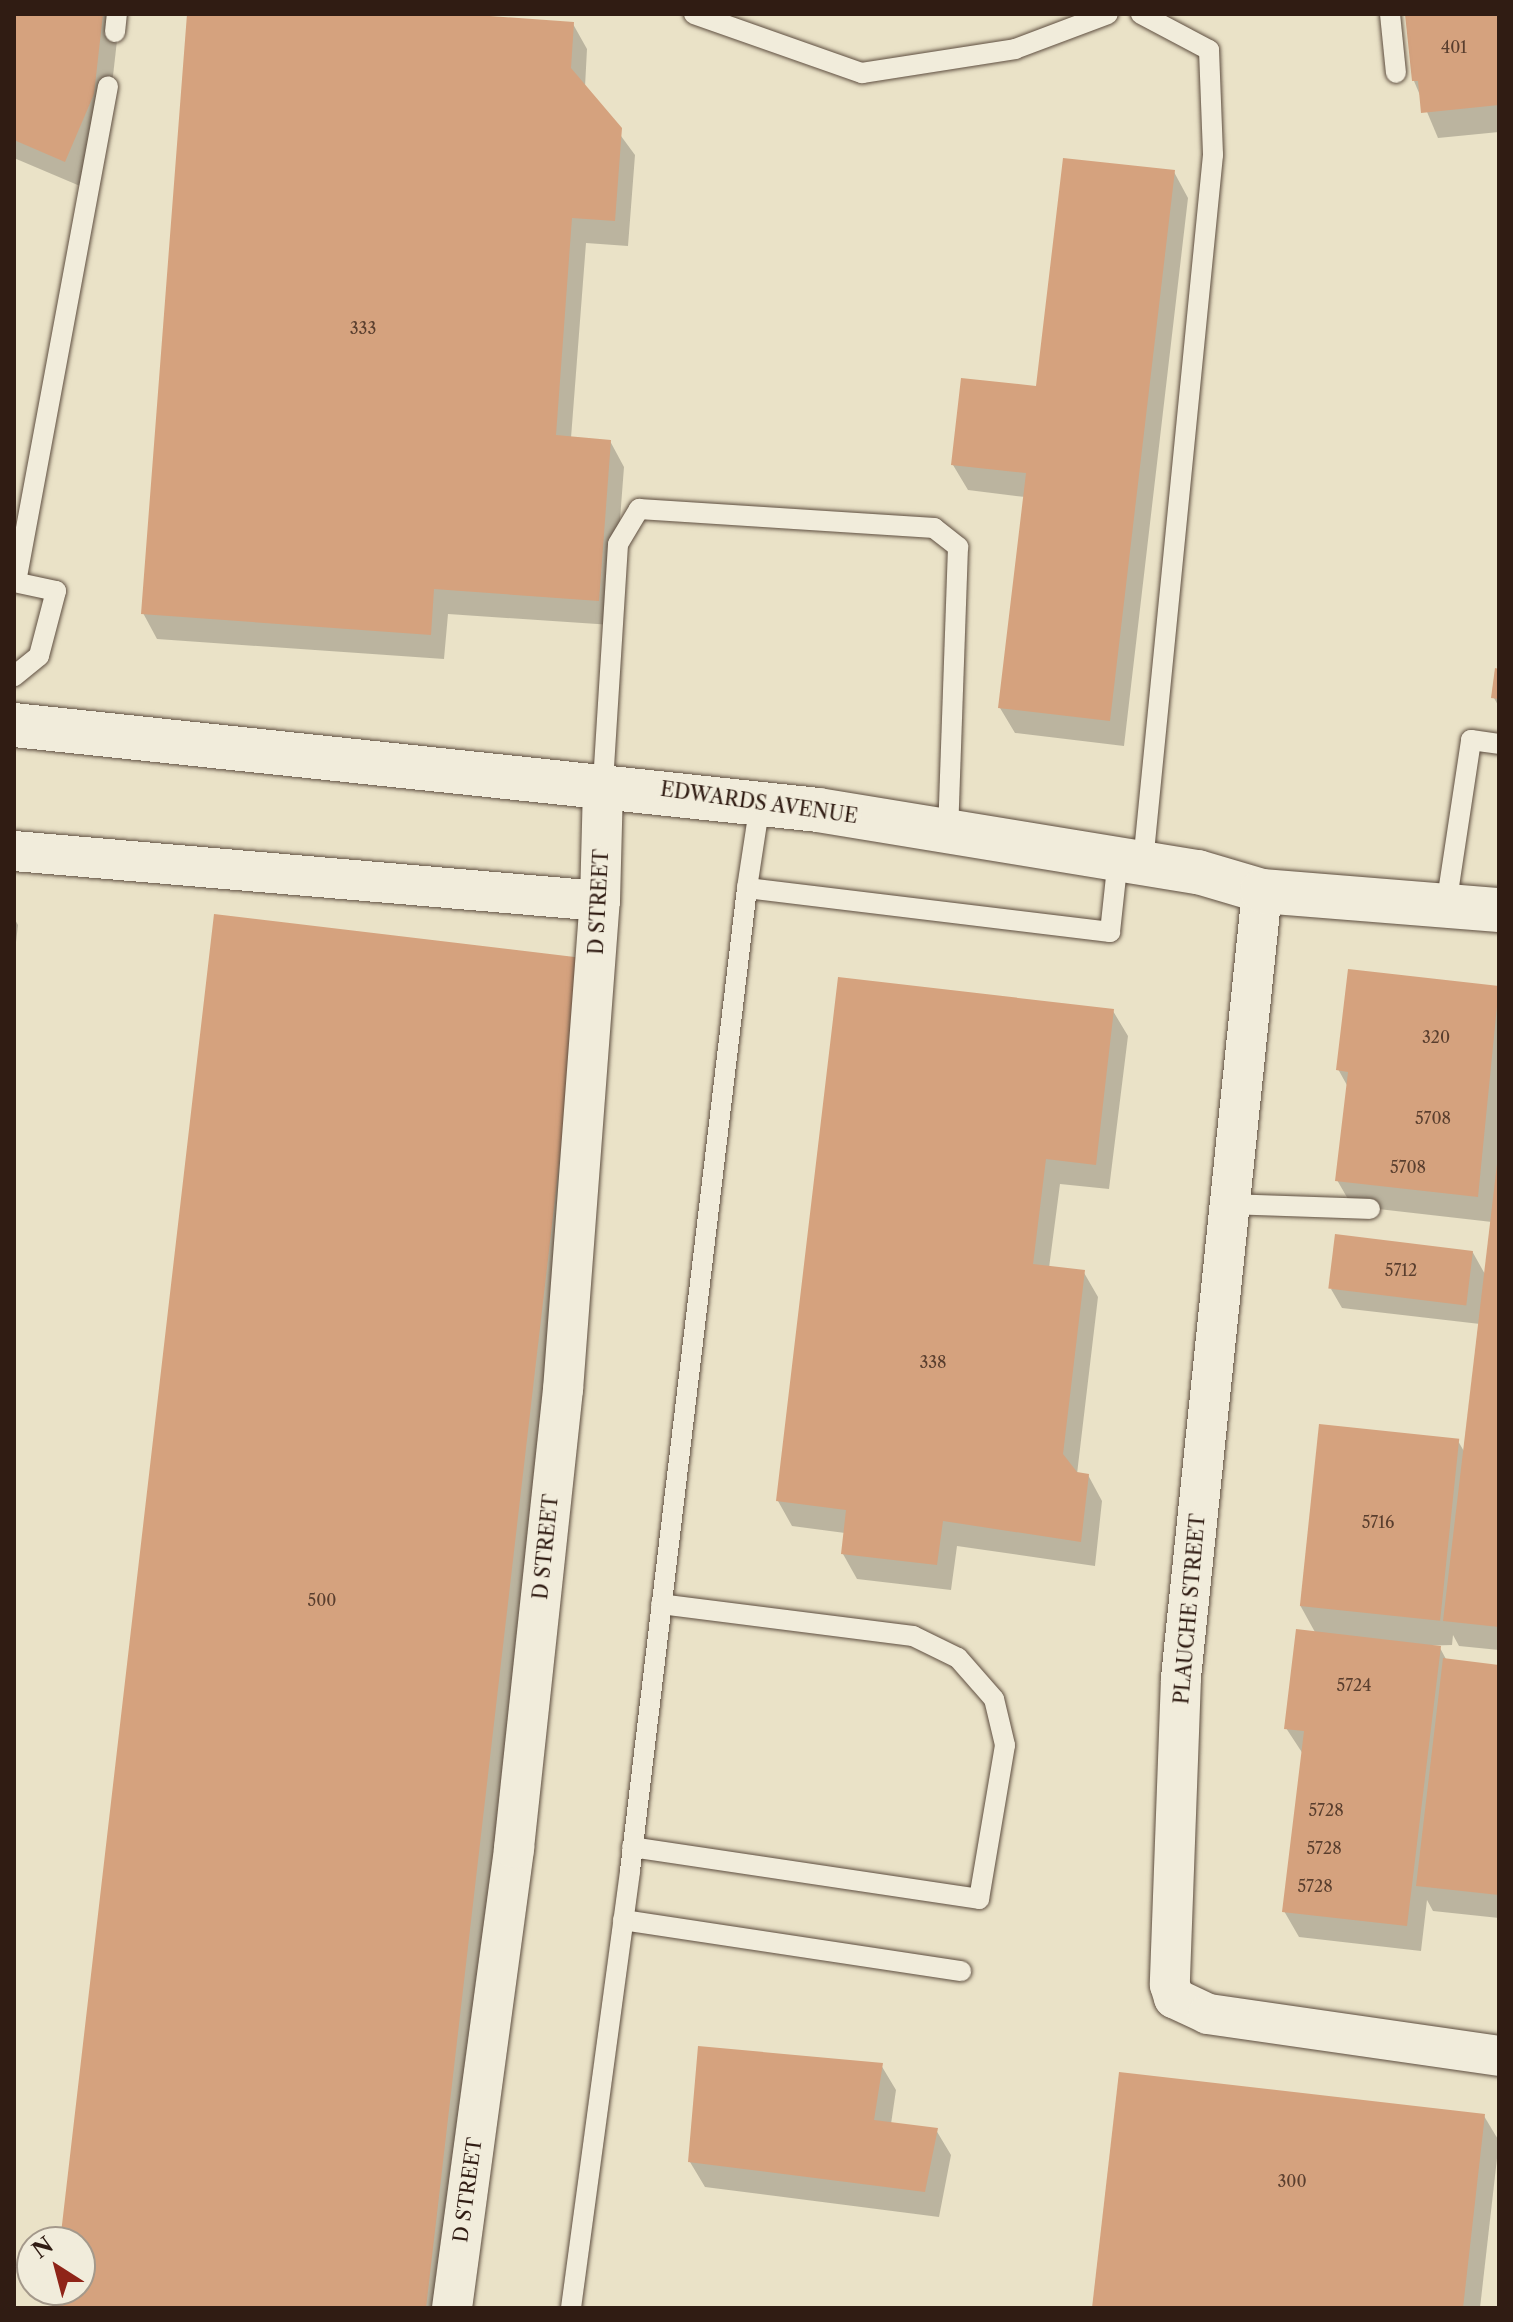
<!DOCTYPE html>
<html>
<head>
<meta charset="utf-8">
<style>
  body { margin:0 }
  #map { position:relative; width:1513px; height:2322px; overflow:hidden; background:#eae2c7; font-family:"Libre Caslon Text",serif }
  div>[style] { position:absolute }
  .shadow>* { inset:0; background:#0003 }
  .building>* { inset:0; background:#d5a27e; transform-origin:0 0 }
  .roads { filter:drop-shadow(0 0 2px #5e4e40) drop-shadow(0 0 2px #5e4e40) }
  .service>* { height:20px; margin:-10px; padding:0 10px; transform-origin:10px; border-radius:10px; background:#f1ecdb }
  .minor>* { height:40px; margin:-20px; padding:0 20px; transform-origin:20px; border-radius:20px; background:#f1ecdb }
  .tertiary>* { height:44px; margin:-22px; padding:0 22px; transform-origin:22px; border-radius:22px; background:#f1ecdb }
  span { translate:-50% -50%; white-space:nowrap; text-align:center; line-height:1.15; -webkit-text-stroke:8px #f1ecdb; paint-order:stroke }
  .number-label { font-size:16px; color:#593e2e }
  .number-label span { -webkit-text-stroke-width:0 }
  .street-label { font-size:20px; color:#301c13 }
  .frame { position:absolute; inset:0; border:16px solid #301c13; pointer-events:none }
  .north { position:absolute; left:16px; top:2226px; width:80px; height:80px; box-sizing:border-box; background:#f1ecdb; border:2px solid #a4998b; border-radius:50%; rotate:324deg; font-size:22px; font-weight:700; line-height:32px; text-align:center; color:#301c13 }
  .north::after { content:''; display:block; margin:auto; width:28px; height:36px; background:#8f2418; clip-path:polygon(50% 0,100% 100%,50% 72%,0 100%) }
</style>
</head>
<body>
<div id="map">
  <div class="shadow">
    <i style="clip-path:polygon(14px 14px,120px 14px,108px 120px,80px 186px,14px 158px)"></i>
    <i style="clip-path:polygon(189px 14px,433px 14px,573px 24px,587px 49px,585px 87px,635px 155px,628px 246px,586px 243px,571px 438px,610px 441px,624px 467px,612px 625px,448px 614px,444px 659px,157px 639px,143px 613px)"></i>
    <i style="clip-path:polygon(1407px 14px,1499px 14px,1499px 132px,1438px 138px,1414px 81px)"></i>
    <i style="clip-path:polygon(1174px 172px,1188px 198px,1124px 746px,1015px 733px,1000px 708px,1025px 497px,968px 490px,953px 465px,1038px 388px)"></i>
    <i style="clip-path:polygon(1499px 655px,1499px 707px,1494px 698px)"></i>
    <i style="clip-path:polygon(14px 918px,18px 925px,14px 959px)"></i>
    <i style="clip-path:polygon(1350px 971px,1499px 988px,1499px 1650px,1459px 1646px,1453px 1635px,1452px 1645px,1417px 1646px,1440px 1648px,1447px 1661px,1499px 1667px,1499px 1918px,1433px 1911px,1427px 1900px,1421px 1951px,1299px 1937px,1284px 1911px,1303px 1754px,1286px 1728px,1316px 1634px,1300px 1605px,1458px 1441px,1465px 1453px,1480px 1324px,1342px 1308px,1331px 1289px,1472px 1251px,1486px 1276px,1492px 1222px,1352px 1206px,1337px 1180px,1348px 1087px,1338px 1069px)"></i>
    <i style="clip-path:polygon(597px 985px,443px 2308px,54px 2308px,56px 2290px,80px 2290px,80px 2242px,62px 2242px)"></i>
    <i style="clip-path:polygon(1113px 1011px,1128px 1036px,1109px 1189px,1060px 1184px,1049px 1268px,1083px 1271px,1098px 1297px,1077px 1474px,1088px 1475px,1102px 1501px,1095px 1566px,957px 1546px,951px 1590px,857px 1579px,843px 1554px,845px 1533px,792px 1526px,778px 1501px)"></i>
    <i style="clip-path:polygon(881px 2065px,896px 2090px,891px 2124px,936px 2130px,951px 2155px,939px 2217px,705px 2187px,690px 2162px)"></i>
    <i style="clip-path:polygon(1484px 2116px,1499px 2141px,1480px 2308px,1094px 2308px)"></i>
  </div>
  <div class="building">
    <i style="clip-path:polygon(14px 14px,103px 14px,94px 94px,65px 162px,14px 140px)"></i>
    <i style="clip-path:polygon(187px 14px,462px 14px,574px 22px,571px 68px,622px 128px,615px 221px,572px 218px,556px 435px,611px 440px,599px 601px,434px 589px,431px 635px,141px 614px)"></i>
    <i style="clip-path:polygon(1405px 14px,1499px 14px,1499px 105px,1421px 113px,1418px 81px,1412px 81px)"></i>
    <i style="clip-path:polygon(1063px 158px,1175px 170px,1110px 721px,998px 708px,1026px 473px,951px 465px,961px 378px,1036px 386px)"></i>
    <i style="clip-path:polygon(1495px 668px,1499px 669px,1499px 699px,1491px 698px)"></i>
    <i style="clip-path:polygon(214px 914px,583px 958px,426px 2308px,52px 2308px,54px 2290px,80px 2290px,80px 2242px,60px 2242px)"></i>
    <i style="clip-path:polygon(1348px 969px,1499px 986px,1478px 1197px,1335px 1181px,1348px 1072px,1336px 1070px)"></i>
    <i style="clip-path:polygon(838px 977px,1114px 1009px,1096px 1165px,1046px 1159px,1033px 1264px,1085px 1270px,1063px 1454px,1077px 1472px,1089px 1474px,1081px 1542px,943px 1521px,937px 1565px,841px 1554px,846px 1510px,776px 1501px)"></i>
    <i style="clip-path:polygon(1497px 1164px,1499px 1164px,1499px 1627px,1443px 1621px)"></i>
    <i style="left:1335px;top:1234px;width:139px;height:55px;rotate:7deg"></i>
    <i style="left:1319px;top:1424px;width:141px;height:183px;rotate:6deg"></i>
    <i style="clip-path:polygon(1296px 1629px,1441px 1646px,1407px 1926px,1282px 1912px,1304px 1731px,1284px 1729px)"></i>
    <i style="clip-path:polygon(1443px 1658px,1499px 1665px,1499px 1895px,1416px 1886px)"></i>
    <i style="clip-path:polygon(698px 2046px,883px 2063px,874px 2120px,938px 2128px,925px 2192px,688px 2162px)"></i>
    <i style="clip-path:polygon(1119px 2072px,1485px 2114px,1463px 2308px,1092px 2308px)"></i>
  </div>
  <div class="roads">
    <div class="service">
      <i style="left:694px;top:14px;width:178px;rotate:19.4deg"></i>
      <i style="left:862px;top:73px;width:155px;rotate:-8.9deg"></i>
      <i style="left:1015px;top:49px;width:99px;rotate:-20.6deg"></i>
      <i style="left:1141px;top:14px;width:77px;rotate:27.9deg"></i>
      <i style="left:1209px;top:50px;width:105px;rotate:87.8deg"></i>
      <i style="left:1213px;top:155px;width:711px;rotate:95.65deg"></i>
      <i style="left:1390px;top:14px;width:59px;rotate:84.2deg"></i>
      <i style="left:115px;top:32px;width:18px;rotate:-84deg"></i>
      <i style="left:14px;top:582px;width:43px;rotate:12.1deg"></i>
      <i style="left:56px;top:591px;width:67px;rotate:104.7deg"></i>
      <i style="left:39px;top:656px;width:32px;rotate:141deg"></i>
      <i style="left:16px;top:582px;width:504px;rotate:-79.49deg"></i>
      <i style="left:603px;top:783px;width:239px;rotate:-86.4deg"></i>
      <i style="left:618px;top:544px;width:41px;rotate:-59deg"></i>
      <i style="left:639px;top:509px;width:296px;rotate:3.7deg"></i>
      <i style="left:934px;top:528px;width:31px;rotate:38deg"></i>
      <i style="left:958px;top:547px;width:284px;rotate:92deg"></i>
      <i style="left:760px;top:803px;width:86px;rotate:98.7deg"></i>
      <i style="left:747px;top:888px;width:366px;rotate:6.9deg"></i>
      <i style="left:1110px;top:932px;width:74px;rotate:-83.8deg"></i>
      <i style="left:1446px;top:906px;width:168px;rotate:-81.4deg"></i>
      <i style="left:1471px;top:740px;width:28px;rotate:8deg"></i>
      <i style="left:1230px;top:1204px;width:140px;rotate:2deg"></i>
      <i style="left:632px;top:1847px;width:351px;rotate:8.5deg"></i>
      <i style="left:979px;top:1899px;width:156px;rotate:-80.4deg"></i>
      <i style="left:1005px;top:1745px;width:47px;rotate:-103.4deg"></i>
      <i style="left:994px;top:1699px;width:55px;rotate:-131.3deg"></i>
      <i style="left:958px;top:1658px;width:50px;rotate:-153.9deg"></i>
      <i style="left:913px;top:1636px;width:254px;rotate:-172.8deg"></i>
      <i style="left:623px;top:1920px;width:342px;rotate:8.6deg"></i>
      <i style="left:571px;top:2308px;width:441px;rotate:-82.3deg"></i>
      <i style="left:630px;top:1871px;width:990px;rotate:-83.21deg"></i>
    </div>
    <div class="minor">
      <i style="left:14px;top:851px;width:588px;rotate:4.88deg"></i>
      <i style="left:1262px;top:891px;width:791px;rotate:95.88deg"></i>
      <i style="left:1181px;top:1678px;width:307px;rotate:92.1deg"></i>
      <i style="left:1170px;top:1985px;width:14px;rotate:73deg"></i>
      <i style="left:1174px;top:1998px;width:38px;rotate:25deg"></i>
      <i style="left:1208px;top:2014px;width:294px;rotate:8.2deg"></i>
      <i style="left:452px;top:2308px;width:464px;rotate:-82.3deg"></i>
      <i style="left:514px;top:1848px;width:461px;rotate:-83.9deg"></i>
      <i style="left:563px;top:1390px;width:490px;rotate:-85.7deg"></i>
      <i style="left:600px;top:901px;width:118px;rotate:-88.5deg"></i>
    </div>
    <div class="tertiary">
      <i style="left:14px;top:725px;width:808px;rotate:6.03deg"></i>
      <i style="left:818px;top:810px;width:385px;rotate:9.3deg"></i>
      <i style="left:1198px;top:872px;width:67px;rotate:16.5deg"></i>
      <i style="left:1262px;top:891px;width:238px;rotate:4.6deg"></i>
    </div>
  </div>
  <div class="number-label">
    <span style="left:1454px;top:47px">401</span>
    <span style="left:363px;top:328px">333</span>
    <span style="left:1436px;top:1037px">320</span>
    <span style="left:1433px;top:1118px">5708</span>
    <span style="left:1408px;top:1167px">5708</span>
    <span style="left:1401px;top:1270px">5712</span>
    <span style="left:933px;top:1362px">338</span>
    <span style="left:1378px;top:1522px">5716</span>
    <span style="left:322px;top:1600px">500</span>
    <span style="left:1354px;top:1685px">5724</span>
    <span style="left:1326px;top:1810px">5728</span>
    <span style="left:1324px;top:1848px">5728</span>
    <span style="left:1315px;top:1886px">5728</span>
    <span style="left:1292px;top:2181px">300</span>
  </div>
  <div class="street-label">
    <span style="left:759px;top:803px;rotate:8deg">EDWARDS AVENUE</span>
    <span style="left:599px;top:902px;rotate:-87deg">D STREET</span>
    <span style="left:546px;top:1547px;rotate:-84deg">D STREET</span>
    <span style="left:1190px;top:1609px;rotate:-85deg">PLAUCHE STREET</span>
    <span style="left:468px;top:2190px;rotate:-82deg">D STREET</span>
  </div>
  <div class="frame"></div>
  <div class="north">N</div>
</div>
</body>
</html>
